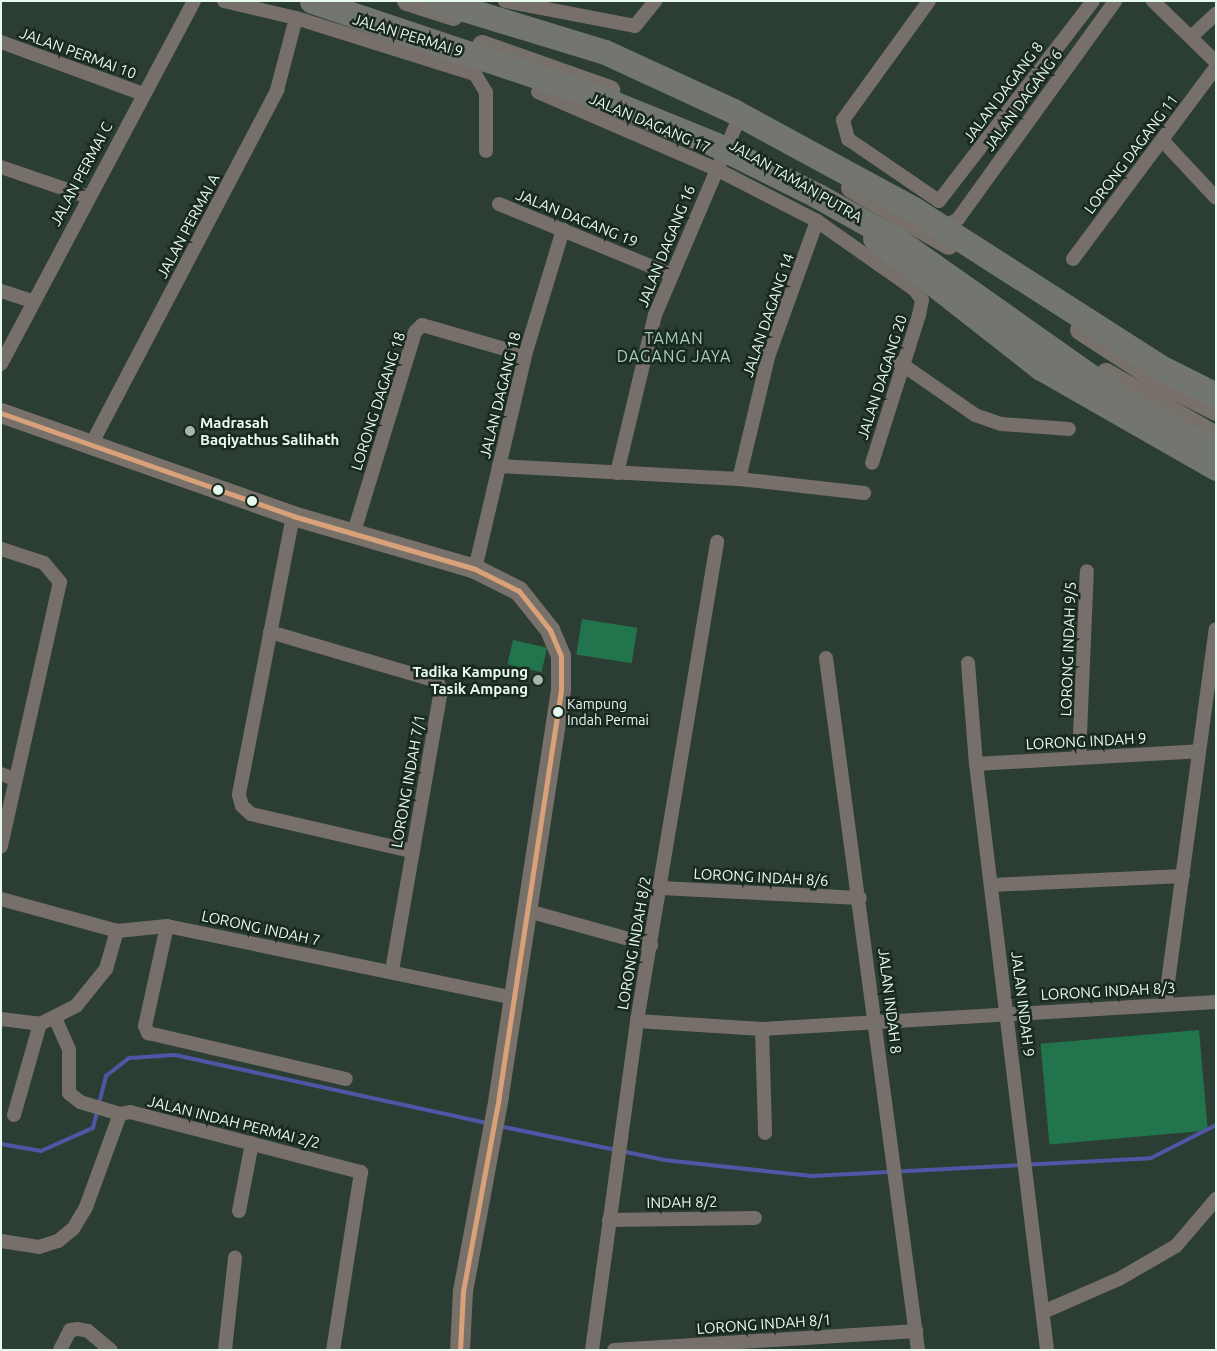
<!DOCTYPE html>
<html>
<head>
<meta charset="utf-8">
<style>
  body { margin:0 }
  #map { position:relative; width:1217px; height:1351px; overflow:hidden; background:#2c3e34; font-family:Ubuntu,sans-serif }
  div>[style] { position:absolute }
  .green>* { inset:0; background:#22744d; transform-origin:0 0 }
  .stream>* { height:4px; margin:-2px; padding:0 2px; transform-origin:2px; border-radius:2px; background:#5056a5 }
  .street>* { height:14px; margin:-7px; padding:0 7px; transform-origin:7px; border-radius:7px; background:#776f69 }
  .secondary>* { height:20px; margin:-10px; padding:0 10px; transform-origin:10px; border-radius:10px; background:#77716a }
  .highway>* { height:25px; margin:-12.5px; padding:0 12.5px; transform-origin:12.5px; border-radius:12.5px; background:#737670 }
  .highway-bridge>* { height:25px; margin:-12.5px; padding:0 12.5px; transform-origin:12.5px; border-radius:12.5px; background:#737670 }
  .bus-1>* { height:5px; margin:-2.5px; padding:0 2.5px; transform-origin:2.5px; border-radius:2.5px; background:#d9a179 }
  .dots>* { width:14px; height:14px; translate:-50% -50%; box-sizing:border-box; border:2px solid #1a2920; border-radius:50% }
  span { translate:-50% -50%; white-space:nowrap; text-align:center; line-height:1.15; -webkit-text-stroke:5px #1a2920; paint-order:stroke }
  .bus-label { font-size:14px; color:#e7faee }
  .left { translate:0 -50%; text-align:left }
  .street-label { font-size:15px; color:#e7faee }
  .poi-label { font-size:15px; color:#e7faee; font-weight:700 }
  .right { translate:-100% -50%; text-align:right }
  .neighbourhood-label { font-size:16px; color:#a9cfb8; letter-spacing:1px }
  .frame { position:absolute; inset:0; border:2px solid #e7faee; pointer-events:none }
</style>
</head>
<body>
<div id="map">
  <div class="green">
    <i style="left:582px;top:619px;width:56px;height:36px;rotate:9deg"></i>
    <i style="left:513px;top:640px;width:35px;height:25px;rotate:13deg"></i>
    <i style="left:1199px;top:1030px;width:101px;height:159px;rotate:85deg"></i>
  </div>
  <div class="stream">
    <i style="left:499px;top:1126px;width:168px;rotate:11.6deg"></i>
    <i style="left:664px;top:1160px;width:149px;rotate:6.2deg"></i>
    <i style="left:812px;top:1176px;width:339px;rotate:-3deg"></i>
    <i style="left:1151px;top:1158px;width:73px;rotate:-26.9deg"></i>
    <i style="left:1px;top:1144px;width:41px;rotate:9.9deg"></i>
    <i style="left:41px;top:1151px;width:57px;rotate:-23.9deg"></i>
    <i style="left:93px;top:1128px;width:54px;rotate:-76deg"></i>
    <i style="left:106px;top:1076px;width:29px;rotate:-38deg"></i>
    <i style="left:129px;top:1058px;width:46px;rotate:-3.7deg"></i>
    <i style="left:175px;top:1055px;width:319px;rotate:12.3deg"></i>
  </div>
  <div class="street">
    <i style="left:224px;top:1px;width:74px;rotate:13.3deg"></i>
    <i style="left:296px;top:18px;width:188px;rotate:17.4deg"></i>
    <i style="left:475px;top:74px;width:21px;rotate:59deg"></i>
    <i style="left:486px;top:92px;width:59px;rotate:90deg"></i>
    <i style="left:505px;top:1px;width:132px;rotate:10.9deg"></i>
    <i style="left:635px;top:26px;width:32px;rotate:-51deg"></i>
    <i style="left:929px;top:1px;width:147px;rotate:125.9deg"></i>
    <i style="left:843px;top:120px;width:20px;rotate:75deg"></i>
    <i style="left:848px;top:139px;width:110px;rotate:34.3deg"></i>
    <i style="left:939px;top:201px;width:252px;rotate:-52.4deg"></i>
    <i style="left:1153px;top:1px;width:88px;rotate:44.1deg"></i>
    <i style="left:1191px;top:37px;width:34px;rotate:-43deg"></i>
    <i style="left:1px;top:42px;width:151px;rotate:20.1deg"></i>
    <i style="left:538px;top:92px;width:194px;rotate:23.4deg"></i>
    <i style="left:716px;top:169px;width:114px;rotate:27.2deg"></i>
    <i style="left:817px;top:221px;width:120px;rotate:35.1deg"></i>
    <i style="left:915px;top:290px;width:12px;rotate:55deg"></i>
    <i style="left:922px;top:300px;width:15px;rotate:101deg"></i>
    <i style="left:919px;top:315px;width:155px;rotate:107.6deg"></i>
    <i style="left:1162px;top:140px;width:79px;rotate:47deg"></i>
    <i style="left:1px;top:167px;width:92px;rotate:19deg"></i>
    <i style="left:499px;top:204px;width:185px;rotate:22.3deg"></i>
    <i style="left:940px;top:229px;width:21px;rotate:-29deg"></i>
    <i style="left:958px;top:219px;width:269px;rotate:-54.2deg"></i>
    <i style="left:1073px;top:259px;width:239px;rotate:-53.3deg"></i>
    <i style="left:1px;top:291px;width:32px;rotate:18deg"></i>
    <i style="left:900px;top:363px;width:91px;rotate:34.7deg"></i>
    <i style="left:975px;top:415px;width:28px;rotate:19deg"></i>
    <i style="left:1001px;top:424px;width:68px;rotate:4.2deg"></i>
    <i style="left:1px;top:364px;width:411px;rotate:-62deg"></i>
    <i style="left:92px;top:443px;width:399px;rotate:-62.3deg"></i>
    <i style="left:277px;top:90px;width:74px;rotate:-75.2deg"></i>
    <i style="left:499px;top:466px;width:240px;rotate:3.1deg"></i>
    <i style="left:739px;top:479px;width:126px;rotate:6.4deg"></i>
    <i style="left:617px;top:473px;width:163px;rotate:-76.5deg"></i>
    <i style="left:655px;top:315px;width:209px;rotate:-66.9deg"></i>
    <i style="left:739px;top:479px;width:125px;rotate:-76.6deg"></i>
    <i style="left:768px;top:357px;width:145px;rotate:-70.2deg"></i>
    <i style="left:293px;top:516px;width:284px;rotate:101deg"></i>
    <i style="left:239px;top:795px;width:11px;rotate:75deg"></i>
    <i style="left:242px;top:806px;width:12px;rotate:42deg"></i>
    <i style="left:251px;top:814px;width:164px;rotate:13deg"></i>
    <i style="left:353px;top:535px;width:212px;rotate:-73deg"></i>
    <i style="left:415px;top:332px;width:10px;rotate:-45deg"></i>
    <i style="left:422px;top:325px;width:107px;rotate:16.2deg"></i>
    <i style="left:1px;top:549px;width:45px;rotate:18deg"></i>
    <i style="left:44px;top:563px;width:25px;rotate:50deg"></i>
    <i style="left:60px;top:582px;width:271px;rotate:102.6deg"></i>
    <i style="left:475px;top:569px;width:220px;rotate:-76.8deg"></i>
    <i style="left:525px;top:355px;width:131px;rotate:-73.1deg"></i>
    <i style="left:270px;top:632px;width:174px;rotate:16.4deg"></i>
    <i style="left:437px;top:681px;width:10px;rotate:66deg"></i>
    <i style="left:441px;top:690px;width:285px;rotate:99.9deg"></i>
    <i style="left:826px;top:658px;width:698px;rotate:82.43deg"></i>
    <i style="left:968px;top:663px;width:101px;rotate:85.5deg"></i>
    <i style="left:976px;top:764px;width:590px;rotate:83.09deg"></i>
    <i style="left:1079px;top:758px;width:187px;rotate:-87.6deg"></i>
    <i style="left:976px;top:764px;width:223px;rotate:-3.3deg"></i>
    <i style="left:1px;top:774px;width:15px;rotate:20deg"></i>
    <i style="left:992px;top:885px;width:191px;rotate:-2.7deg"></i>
    <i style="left:661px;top:888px;width:199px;rotate:2.9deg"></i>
    <i style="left:1px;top:899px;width:120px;rotate:15.4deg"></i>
    <i style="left:117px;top:931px;width:50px;rotate:-5.7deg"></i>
    <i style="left:167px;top:926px;width:354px;rotate:11.7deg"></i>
    <i style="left:528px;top:911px;width:128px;rotate:15.5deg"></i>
    <i style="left:167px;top:926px;width:102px;rotate:102.4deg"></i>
    <i style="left:145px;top:1026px;width:8px;rotate:67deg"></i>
    <i style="left:148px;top:1033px;width:203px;rotate:13.1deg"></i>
    <i style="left:1165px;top:1004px;width:378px;rotate:-82.3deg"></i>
    <i style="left:55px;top:1018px;width:35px;rotate:66deg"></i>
    <i style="left:69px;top:1050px;width:43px;rotate:90deg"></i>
    <i style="left:69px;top:1093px;width:14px;rotate:39deg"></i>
    <i style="left:80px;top:1102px;width:42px;rotate:16.7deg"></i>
    <i style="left:1px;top:1019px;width:39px;rotate:7deg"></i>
    <i style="left:40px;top:1024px;width:40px;rotate:-26.6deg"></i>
    <i style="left:76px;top:1006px;width:48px;rotate:-51deg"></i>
    <i style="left:106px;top:969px;width:40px;rotate:-74deg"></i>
    <i style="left:637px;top:1021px;width:125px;rotate:3.7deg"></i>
    <i style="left:762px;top:1029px;width:455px;rotate:-3.4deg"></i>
    <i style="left:762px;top:1029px;width:104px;rotate:88.3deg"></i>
    <i style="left:14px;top:1115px;width:95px;rotate:-74.1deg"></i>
    <i style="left:239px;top:1211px;width:69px;rotate:-79.2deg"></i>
    <i style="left:609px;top:1220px;width:146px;rotate:-0.8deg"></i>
    <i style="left:1px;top:1241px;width:38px;rotate:9deg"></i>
    <i style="left:39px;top:1247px;width:20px;rotate:-18deg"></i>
    <i style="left:58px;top:1241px;width:19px;rotate:-39deg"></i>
    <i style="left:73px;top:1229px;width:26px;rotate:-59deg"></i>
    <i style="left:86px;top:1207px;width:99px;rotate:-69.9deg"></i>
    <i style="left:120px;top:1114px;width:10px;rotate:-11deg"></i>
    <i style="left:130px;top:1112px;width:239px;rotate:14.6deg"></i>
    <i style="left:361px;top:1172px;width:180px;rotate:98.9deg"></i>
    <i style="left:1043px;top:1312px;width:83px;rotate:-23.5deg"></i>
    <i style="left:1119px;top:1279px;width:66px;rotate:-30.1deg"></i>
    <i style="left:1176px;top:1246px;width:62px;rotate:-49.6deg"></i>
    <i style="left:60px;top:1350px;width:22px;rotate:-63deg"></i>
    <i style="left:70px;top:1330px;width:8px;rotate:-7deg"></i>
    <i style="left:78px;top:1329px;width:10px;rotate:11deg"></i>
    <i style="left:88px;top:1331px;width:30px;rotate:40deg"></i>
    <i style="left:225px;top:1350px;width:93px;rotate:-83.8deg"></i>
    <i style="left:592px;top:1350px;width:332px;rotate:-82.2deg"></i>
    <i style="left:637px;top:1021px;width:486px;rotate:-80.5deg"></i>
    <i style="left:614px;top:1350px;width:303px;rotate:-3.6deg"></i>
  </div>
  <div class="secondary">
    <i style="left:407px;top:1px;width:49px;rotate:17.7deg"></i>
    <i style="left:482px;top:45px;width:136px;rotate:19.4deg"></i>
    <i style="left:851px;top:188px;width:113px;rotate:30.2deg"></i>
    <i style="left:1080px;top:330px;width:95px;rotate:33deg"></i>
    <i style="left:1160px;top:382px;width:63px;rotate:27.4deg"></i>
    <i style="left:1106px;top:373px;width:127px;rotate:29.8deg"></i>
    <i style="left:1px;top:413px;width:310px;rotate:19.4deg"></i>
    <i style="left:293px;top:516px;width:190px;rotate:16.2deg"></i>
    <i style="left:475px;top:569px;width:49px;rotate:26.6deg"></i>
    <i style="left:519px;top:591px;width:50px;rotate:51.5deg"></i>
    <i style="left:550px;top:630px;width:28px;rotate:67deg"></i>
    <i style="left:561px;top:656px;width:34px;rotate:90deg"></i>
    <i style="left:561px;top:690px;width:412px;rotate:98.7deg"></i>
    <i style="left:499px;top:1097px;width:197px;rotate:100.5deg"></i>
    <i style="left:463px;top:1291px;width:59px;rotate:92.9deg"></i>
  </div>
  <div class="highway">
    <i style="left:875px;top:238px;width:211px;rotate:38.1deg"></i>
    <i style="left:1041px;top:368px;width:202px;rotate:29.7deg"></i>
  </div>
  <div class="highway-bridge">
    <i style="left:312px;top:1px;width:299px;rotate:18.5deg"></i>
    <i style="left:596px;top:96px;width:127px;rotate:22.1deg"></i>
    <i style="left:714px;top:144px;width:116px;rotate:26.6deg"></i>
    <i style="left:818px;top:196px;width:94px;rotate:29.3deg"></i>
    <i style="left:900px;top:242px;width:294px;rotate:35.2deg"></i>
    <i style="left:1140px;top:411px;width:86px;rotate:27.8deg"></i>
    <i style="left:438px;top:1px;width:175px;rotate:17deg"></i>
    <i style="left:605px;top:52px;width:141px;rotate:24.7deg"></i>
    <i style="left:733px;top:111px;width:207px;rotate:28.5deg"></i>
    <i style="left:915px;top:210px;width:295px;rotate:32.6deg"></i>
    <i style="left:1164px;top:369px;width:58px;rotate:26.6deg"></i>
  </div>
  <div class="bus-1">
    <i style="left:1px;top:413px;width:310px;rotate:19.4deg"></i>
    <i style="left:293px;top:516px;width:190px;rotate:16.2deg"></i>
    <i style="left:475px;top:569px;width:49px;rotate:26.6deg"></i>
    <i style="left:519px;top:591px;width:50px;rotate:51.5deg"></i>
    <i style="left:550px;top:630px;width:28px;rotate:67deg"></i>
    <i style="left:561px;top:656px;width:34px;rotate:90deg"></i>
    <i style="left:561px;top:690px;width:412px;rotate:98.7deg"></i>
    <i style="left:499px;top:1097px;width:197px;rotate:100.5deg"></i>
    <i style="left:463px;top:1291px;width:59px;rotate:92.9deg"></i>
  </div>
  <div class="dots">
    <i style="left:190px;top:431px;background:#a6b8ad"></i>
    <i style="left:218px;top:490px;background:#e7faee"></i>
    <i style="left:252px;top:501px;background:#e7faee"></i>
    <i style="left:538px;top:680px;background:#a6b8ad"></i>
    <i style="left:558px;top:712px;background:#e7faee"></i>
  </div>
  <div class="bus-label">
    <span class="left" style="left:567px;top:712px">Kampung<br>Indah Permai</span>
  </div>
  <div class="street-label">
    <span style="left:408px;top:35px;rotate:17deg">JALAN PERMAI 9</span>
    <span style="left:78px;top:53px;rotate:20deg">JALAN PERMAI 10</span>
    <span style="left:1003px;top:92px;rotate:-53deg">JALAN DAGANG 8</span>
    <span style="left:1023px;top:100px;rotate:-54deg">JALAN DAGANG 6</span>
    <span style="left:650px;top:123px;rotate:23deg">JALAN DAGANG 17</span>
    <span style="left:1131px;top:154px;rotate:-53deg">LORONG DAGANG 11</span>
    <span style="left:81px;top:174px;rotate:-62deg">JALAN PERMAI C</span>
    <span style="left:796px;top:181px;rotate:30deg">JALAN TAMAN PUTRA</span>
    <span style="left:577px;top:218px;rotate:22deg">JALAN DAGANG 19</span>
    <span style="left:188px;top:226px;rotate:-62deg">JALAN PERMAI A</span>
    <span style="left:666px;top:246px;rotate:-68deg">JALAN DAGANG 16</span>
    <span style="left:768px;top:315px;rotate:-71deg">JALAN DAGANG 14</span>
    <span style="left:882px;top:377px;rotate:-72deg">JALAN DAGANG 20</span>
    <span style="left:500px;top:395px;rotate:-76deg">JALAN DAGANG 18</span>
    <span style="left:378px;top:401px;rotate:-72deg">LORONG DAGANG 18</span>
    <span style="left:1068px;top:649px;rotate:-88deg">LORONG INDAH 9/5</span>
    <span style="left:1086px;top:741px;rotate:-3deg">LORONG INDAH 9</span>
    <span style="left:408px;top:781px;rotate:-80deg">LORONG INDAH 7/1</span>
    <span style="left:761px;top:877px;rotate:3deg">LORONG INDAH 8/6</span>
    <span style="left:261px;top:928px;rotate:12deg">LORONG INDAH 7</span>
    <span style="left:634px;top:943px;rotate:-80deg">LORONG INDAH 8/2</span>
    <span style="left:1108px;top:991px;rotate:-3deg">LORONG INDAH 8/3</span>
    <span style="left:890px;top:1001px;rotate:83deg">JALAN INDAH 8</span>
    <span style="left:1023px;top:1004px;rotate:83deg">JALAN INDAH 9</span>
    <span style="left:234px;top:1122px;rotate:14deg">JALAN INDAH PERMAI 2/2</span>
    <span style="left:682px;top:1202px;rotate:-1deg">INDAH 8/2</span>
    <span style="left:764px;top:1324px;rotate:-4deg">LORONG INDAH 8/1</span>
  </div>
  <div class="poi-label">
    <span class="left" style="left:200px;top:431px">Madrasah<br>Baqiyathus Salihath</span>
    <span class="right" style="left:528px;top:680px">Tadika Kampung<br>Tasik Ampang</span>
  </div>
  <div class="neighbourhood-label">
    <span style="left:674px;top:347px">TAMAN<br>DAGANG JAYA</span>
  </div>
  <div class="frame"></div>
</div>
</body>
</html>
